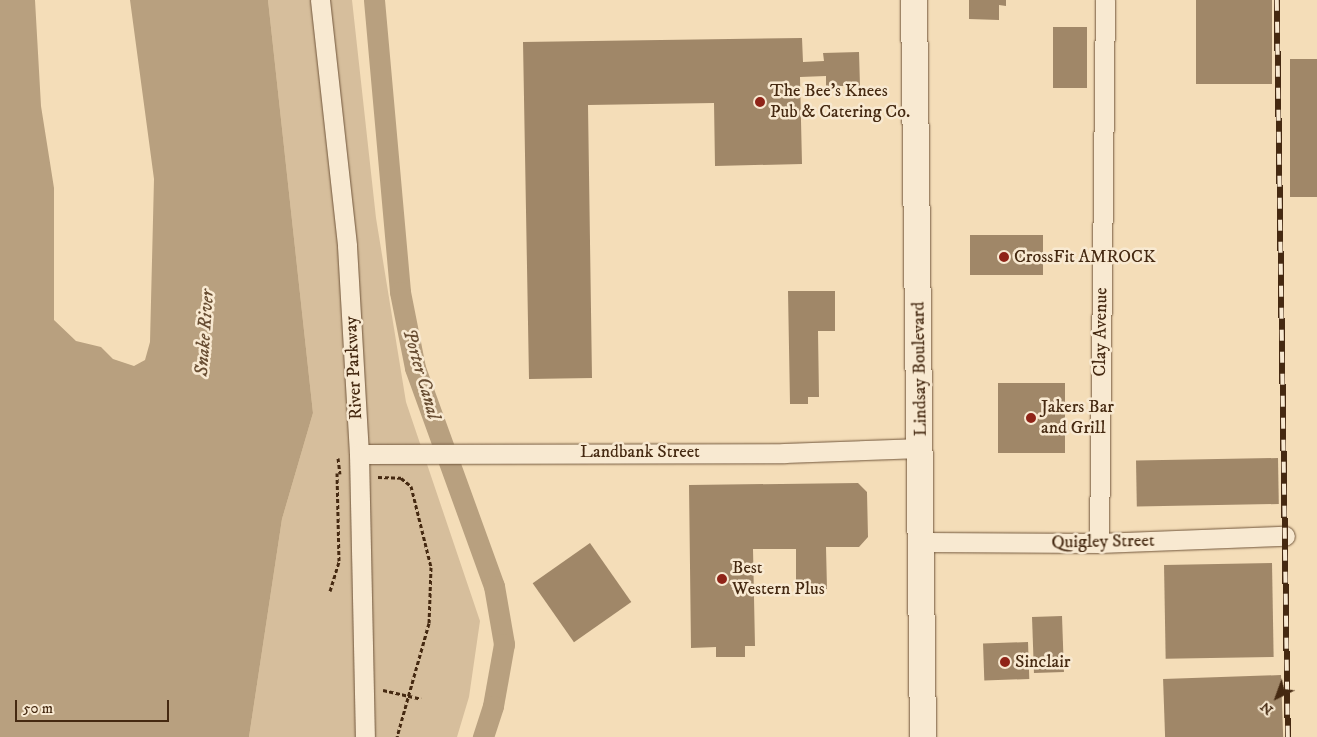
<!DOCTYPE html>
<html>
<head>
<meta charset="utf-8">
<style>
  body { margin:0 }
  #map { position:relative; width:1317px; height:737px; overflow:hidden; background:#f4ddb8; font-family:"IM FELL DW Pica",serif }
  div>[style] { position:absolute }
  .green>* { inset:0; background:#d6be9c }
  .water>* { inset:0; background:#b8a07f }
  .canal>* { height:21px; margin:-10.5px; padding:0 10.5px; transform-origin:10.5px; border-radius:10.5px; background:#b8a07f }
  .building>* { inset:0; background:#a08768; transform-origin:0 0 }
  .path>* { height:3px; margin-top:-1.5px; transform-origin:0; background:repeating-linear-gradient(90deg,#452911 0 4px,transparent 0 6.5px) }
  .roads { filter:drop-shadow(0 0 1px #71563b) drop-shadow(0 0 1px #71563b) }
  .street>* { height:19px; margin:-9.5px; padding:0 9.5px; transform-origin:9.5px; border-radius:9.5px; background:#f8e9d1 }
  .secondary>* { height:26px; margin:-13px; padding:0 13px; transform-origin:13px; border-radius:13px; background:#f8e9d1 }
  .rail>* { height:5.5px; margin-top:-2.75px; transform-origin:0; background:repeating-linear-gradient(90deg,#f8e9d1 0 11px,#452911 0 22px); box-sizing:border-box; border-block:1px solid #452911 }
  .dots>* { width:14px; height:14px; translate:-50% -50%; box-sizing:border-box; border:2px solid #f8e9d1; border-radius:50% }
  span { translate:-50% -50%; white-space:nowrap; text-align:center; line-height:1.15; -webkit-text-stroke:5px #f8e9d1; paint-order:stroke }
  .poi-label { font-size:18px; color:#452911 }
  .left { translate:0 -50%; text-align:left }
  .street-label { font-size:18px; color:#452911 }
  .water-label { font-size:19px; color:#684d32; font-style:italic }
  .north { position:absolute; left:1252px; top:672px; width:50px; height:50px; -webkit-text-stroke:4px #f8e9d1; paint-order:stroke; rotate:222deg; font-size:14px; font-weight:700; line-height:20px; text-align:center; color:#452911 }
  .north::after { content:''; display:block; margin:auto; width:18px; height:22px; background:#452911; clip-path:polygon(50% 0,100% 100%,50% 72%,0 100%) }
  .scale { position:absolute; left:15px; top:700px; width:154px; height:22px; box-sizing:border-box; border:2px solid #452911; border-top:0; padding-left:6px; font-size:15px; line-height:18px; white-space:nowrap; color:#452911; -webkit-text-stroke:4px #f8e9d1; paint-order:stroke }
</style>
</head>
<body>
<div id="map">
  <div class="green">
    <i style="clip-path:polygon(268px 0,352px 0,376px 218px,406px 402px,480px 621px,469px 697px,457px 737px,249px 737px,282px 519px,313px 413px)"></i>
  </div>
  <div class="water">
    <i style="clip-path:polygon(0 0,35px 0,41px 106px,54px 188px,54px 320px,76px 341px,101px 347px,113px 359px,134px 366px,145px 360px,150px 342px,154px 179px,130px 0,268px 0,313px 413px,282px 519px,249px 737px,0 737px)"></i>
  </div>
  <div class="canal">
    <i style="left:374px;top:0;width:293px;rotate:84.9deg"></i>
    <i style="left:400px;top:292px;width:77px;rotate:78.8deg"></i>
    <i style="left:415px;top:368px;width:232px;rotate:70.1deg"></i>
    <i style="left:494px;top:586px;width:59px;rotate:80.2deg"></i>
    <i style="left:504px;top:644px;width:63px;rotate:100.1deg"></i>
    <i style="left:493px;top:706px;width:33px;rotate:108deg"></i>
  </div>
  <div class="building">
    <i style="clip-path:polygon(969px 0,1006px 0,1006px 6px,999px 5px,999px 20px,969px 19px)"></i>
    <i style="left:1196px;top:0;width:76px;height:84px"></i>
    <i style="left:1053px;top:27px;width:34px;height:61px"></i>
    <i style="clip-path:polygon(802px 38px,803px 62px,824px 61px,823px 53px,859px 52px,860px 86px,826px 86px,826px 76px,800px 77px,802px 164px,715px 166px,714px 103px,588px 105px,592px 378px,529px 379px,523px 42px)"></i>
    <i style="left:1317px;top:59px;width:138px;height:27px;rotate:90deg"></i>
    <i style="left:970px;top:235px;width:73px;height:40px"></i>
    <i style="clip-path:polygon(788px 291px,835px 291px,835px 331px,818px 331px,819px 397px,808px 397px,808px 404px,790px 404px)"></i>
    <i style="left:998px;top:383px;width:67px;height:70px"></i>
    <i style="left:1278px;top:458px;width:46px;height:142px;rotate:89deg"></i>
    <i style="clip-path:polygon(858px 483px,867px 492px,868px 537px,859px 547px,826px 547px,827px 589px,796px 589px,796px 549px,753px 549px,755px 646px,745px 646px,745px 657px,716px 657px,716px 647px,691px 648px,689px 485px)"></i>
    <i style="left:590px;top:543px;width:72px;height:70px;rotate:55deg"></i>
    <i style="left:1272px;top:563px;width:94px;height:108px;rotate:89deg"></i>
    <i style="left:1062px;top:616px;width:56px;height:30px;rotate:88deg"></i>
    <i style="left:1028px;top:642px;width:37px;height:45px;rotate:88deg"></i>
    <i style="left:1281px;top:675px;width:62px;height:118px;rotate:88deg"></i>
  </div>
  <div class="path">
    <i style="left:338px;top:458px;width:16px;rotate:83deg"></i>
    <i style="left:378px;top:477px;width:23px;rotate:2deg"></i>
    <i style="left:401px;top:478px;width:13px;rotate:39deg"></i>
    <i style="left:411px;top:486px;width:83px;rotate:76.1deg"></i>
    <i style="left:431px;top:567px;width:56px;rotate:92deg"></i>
    <i style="left:429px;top:623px;width:118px;rotate:105.7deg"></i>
    <i style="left:330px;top:591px;width:31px;rotate:-73deg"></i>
    <i style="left:339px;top:561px;width:88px;rotate:-91.3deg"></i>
    <i style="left:383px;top:690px;width:39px;rotate:13deg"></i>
  </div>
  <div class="roads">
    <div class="street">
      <i style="left:320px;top:0;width:247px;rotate:83.7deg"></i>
      <i style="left:347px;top:246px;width:208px;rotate:86.7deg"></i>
      <i style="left:359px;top:454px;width:283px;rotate:88.8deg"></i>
      <i style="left:359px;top:454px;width:425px;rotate:-0.1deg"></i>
      <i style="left:784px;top:453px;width:137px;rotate:-2.1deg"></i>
      <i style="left:921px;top:542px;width:178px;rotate:0.3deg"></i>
      <i style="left:1099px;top:543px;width:186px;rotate:-2.2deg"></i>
      <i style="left:1099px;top:543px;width:543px;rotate:-89.37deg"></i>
    </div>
    <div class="secondary">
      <i style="left:914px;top:0;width:737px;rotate:89.3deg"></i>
    </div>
  </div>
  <div class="rail">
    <i style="left:1277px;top:0;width:737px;rotate:89.14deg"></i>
  </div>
  <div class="dots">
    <i style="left:760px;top:102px;background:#8f2418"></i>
    <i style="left:1004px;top:257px;background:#8f2418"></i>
    <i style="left:1031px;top:418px;background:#8f2418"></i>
    <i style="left:722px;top:579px;background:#8f2418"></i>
    <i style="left:1005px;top:662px;background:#8f2418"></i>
  </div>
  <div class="poi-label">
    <span class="left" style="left:770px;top:102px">The Bee's Knees<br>Pub &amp; Catering Co.</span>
    <span class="left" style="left:1014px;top:257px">CrossFit AMROCK</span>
    <span class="left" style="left:1041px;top:418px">Jakers Bar<br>and Grill</span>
    <span class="left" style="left:732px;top:579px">Best<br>Western Plus</span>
    <span class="left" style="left:1015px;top:662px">Sinclair</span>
  </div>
  <div class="street-label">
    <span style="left:1101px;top:332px;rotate:-89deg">Clay Avenue</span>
    <span style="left:354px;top:368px;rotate:-93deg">River Parkway</span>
    <span style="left:920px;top:369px;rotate:-91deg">Lindsay Boulevard</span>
    <span style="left:640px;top:452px">Landbank Street</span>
    <span style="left:1103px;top:542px;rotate:-1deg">Quigley Street</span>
  </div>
  <div class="water-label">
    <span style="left:205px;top:333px;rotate:-86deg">Snake River</span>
    <span style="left:421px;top:374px;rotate:74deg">Porter Canal</span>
  </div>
  <div class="north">N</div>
  <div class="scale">50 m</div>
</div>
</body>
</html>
